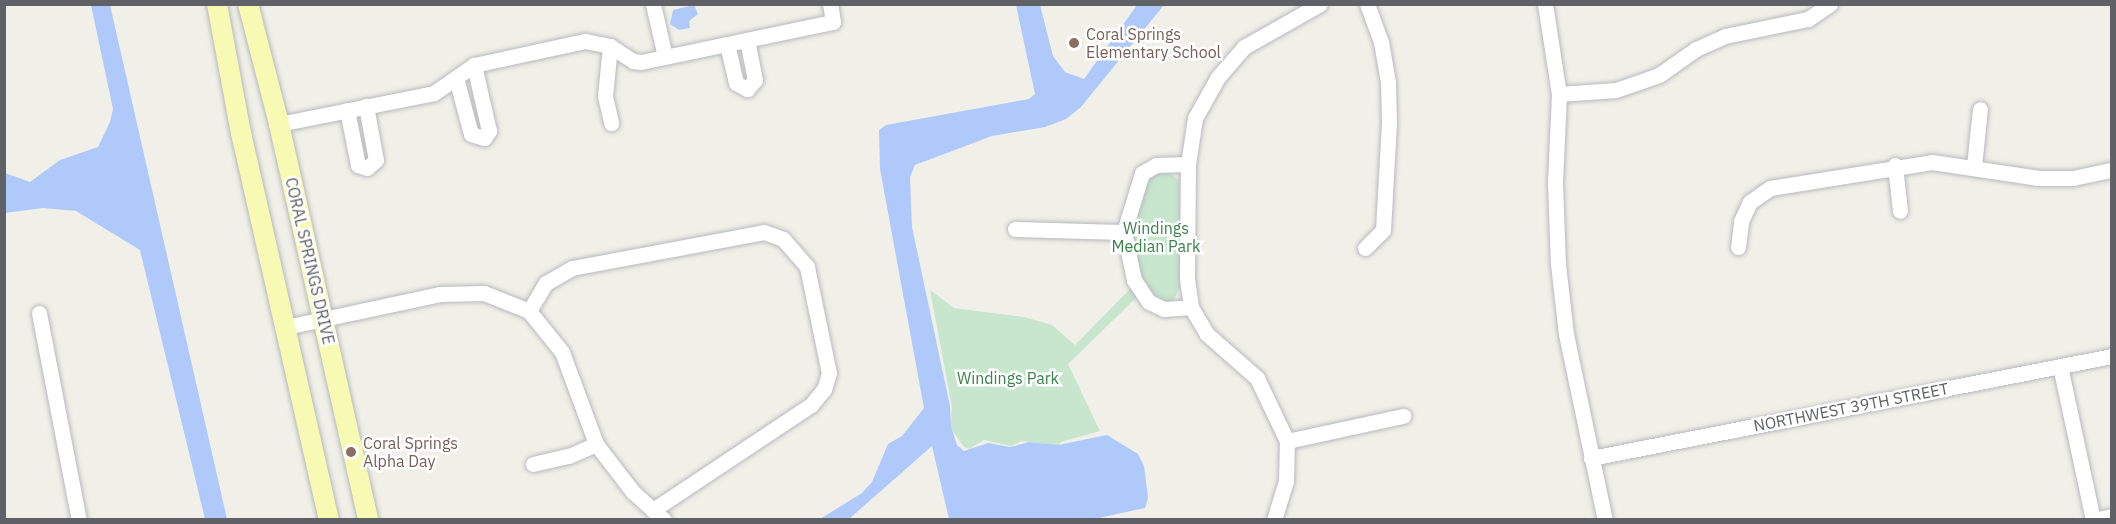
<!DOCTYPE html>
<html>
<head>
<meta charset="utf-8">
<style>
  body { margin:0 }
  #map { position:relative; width:2116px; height:524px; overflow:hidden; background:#f0f0e8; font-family:"IBM Plex Sans",sans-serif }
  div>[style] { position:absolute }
  .green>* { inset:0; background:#c7e6cd }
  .water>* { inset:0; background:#afc9fa }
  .roads { filter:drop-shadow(0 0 2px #b8b9bd) drop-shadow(0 0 2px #b8b9bd) }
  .minor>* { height:15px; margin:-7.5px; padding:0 7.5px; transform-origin:7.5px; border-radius:7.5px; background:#fff }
  .major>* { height:20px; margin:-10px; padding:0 10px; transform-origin:10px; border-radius:10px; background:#f6fab3 }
  .dots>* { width:16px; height:16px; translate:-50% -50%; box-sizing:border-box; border:3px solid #fff; border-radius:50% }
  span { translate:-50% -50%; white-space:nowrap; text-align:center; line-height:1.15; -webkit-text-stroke:5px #fff; paint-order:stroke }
  .education-label { font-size:16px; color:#785e54 }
  .left { translate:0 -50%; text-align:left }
  .park-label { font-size:16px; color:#3b824e }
  .street-label { font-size:16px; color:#5f6167 }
  .frame { position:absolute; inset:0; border:6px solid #5f6167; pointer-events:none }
</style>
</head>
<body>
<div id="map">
  <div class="green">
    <i style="clip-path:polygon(1167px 171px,1179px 180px,1181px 286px,1174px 300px,1166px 303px,1151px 293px,1141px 275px,1132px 229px,1145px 181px,1155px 172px)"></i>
    <i style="clip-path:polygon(1133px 286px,1137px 297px,1068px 364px,1100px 431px,1061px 442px,1058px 446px,1022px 441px,1011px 446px,984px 440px,969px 449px,964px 447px,950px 427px,952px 407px,930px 290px,954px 308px,1024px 317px,1052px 325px,1075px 345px)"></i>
  </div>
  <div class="water">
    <i style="clip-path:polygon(91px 5px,110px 5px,227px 519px,205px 519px,140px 250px,76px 211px,43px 208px,5px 213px,5px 173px,30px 182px,60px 160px,98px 147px,110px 122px,113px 109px)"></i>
    <i style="clip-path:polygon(694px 5px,698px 14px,689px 21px,690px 28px,679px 30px,670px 24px,673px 10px)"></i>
    <i style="clip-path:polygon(1016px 5px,1040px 5px,1053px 56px,1065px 72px,1084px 79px,1137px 5px,1164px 5px,1081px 107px,1066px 119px,1045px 127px,992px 136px,915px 165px,910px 177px,912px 227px,950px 406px,951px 426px,957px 445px,964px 451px,988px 443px,1010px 447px,1029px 442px,1058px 445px,1107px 435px,1138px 454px,1144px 466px,1148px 498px,1145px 508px,1094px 519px,949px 519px,932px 446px,849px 519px,820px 519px,862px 493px,872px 482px,888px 444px,902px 436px,924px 408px,880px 169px,879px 130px,886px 125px,1029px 99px,1035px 94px)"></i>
  </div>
  <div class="roads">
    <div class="minor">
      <i style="left:653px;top:4px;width:54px;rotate:77.2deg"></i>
      <i style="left:1545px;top:4px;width:91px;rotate:81.2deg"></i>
      <i style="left:1559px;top:94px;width:89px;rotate:92.6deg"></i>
      <i style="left:1555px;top:183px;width:81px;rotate:87.9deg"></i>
      <i style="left:1558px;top:264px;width:70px;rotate:83.5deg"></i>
      <i style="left:1566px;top:334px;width:190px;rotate:78.2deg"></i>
      <i style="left:727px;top:44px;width:40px;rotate:77deg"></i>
      <i style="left:736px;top:83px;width:13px;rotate:29deg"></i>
      <i style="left:747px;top:89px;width:12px;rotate:-48deg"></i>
      <i style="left:755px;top:80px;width:41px;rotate:-101.3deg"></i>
      <i style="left:610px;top:46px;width:50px;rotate:95.7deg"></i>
      <i style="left:605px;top:96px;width:28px;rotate:77deg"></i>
      <i style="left:456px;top:78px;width:58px;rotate:75deg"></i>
      <i style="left:471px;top:134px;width:14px;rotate:17deg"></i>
      <i style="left:484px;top:138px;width:9px;rotate:-54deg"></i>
      <i style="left:489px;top:131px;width:68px;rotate:-102.8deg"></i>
      <i style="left:1559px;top:94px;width:57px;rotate:-4deg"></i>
      <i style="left:1616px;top:90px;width:46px;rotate:-19.2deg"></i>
      <i style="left:1659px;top:75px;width:45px;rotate:-35.1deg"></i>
      <i style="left:1696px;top:49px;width:32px;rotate:-24deg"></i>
      <i style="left:1725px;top:36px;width:85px;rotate:-11.6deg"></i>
      <i style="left:1808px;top:19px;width:27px;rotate:-34deg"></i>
      <i style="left:347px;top:110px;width:56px;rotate:78.7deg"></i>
      <i style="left:358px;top:165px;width:9px;rotate:18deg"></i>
      <i style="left:367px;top:168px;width:12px;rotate:-42deg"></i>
      <i style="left:376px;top:160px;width:55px;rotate:-100.5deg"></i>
      <i style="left:279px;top:124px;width:158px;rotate:-11.3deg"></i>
      <i style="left:434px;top:93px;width:49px;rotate:-35deg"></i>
      <i style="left:474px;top:65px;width:114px;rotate:-12.2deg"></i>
      <i style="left:585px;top:41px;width:25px;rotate:11deg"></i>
      <i style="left:610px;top:46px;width:27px;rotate:33deg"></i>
      <i style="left:633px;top:61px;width:8px;rotate:7deg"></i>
      <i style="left:641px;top:62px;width:196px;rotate:-11.8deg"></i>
      <i style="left:833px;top:22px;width:18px;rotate:-99deg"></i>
      <i style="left:1188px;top:164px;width:32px;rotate:178deg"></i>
      <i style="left:1156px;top:165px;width:16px;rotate:150deg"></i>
      <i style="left:1142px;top:173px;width:62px;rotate:107deg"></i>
      <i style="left:1124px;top:232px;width:49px;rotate:78.2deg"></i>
      <i style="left:1134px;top:280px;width:27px;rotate:56deg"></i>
      <i style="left:1149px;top:302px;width:17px;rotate:25deg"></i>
      <i style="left:1164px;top:309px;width:27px;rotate:-4deg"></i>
      <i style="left:1895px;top:165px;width:46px;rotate:83.8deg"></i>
      <i style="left:1974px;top:166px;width:57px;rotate:-84deg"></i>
      <i style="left:1015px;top:229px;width:109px;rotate:1.6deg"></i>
      <i style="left:1738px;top:247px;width:26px;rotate:-83deg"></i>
      <i style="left:1741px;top:221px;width:21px;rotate:-65deg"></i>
      <i style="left:1750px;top:202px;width:24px;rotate:-35deg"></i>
      <i style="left:1770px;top:188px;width:164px;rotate:-9.1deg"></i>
      <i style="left:1932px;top:162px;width:108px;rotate:8.5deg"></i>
      <i style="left:2039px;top:178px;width:34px"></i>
      <i style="left:2073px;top:178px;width:40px;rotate:-12deg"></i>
      <i style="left:1365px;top:248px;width:25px;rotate:-45deg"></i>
      <i style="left:1383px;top:230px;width:107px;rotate:-86.8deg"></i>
      <i style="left:1389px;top:123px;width:41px;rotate:-91.4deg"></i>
      <i style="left:1388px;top:82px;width:41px;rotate:-99.9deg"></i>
      <i style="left:1381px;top:42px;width:40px;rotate:-110.2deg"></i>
      <i style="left:529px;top:311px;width:33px;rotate:-59deg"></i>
      <i style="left:546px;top:283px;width:30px;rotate:-30deg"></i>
      <i style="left:572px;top:268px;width:195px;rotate:-10.6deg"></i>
      <i style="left:764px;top:232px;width:20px;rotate:20deg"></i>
      <i style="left:783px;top:239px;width:37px;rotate:49deg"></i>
      <i style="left:807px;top:267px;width:108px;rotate:78.3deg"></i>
      <i style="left:829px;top:373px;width:17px;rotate:107deg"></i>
      <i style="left:824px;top:389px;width:21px;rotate:129deg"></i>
      <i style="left:811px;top:405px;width:190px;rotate:146.4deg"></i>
      <i style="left:39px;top:313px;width:211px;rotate:79.1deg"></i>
      <i style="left:286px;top:327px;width:157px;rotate:-12.1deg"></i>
      <i style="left:440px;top:294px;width:44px;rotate:-1.3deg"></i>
      <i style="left:484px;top:293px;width:48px;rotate:21.8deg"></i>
      <i style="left:529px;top:311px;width:53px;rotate:51.2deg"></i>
      <i style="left:562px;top:352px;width:98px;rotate:69.7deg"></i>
      <i style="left:596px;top:444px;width:61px;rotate:52.4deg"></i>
      <i style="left:633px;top:492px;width:42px;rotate:42.1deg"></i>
      <i style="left:2060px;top:366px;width:157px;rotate:77.9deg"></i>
      <i style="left:1287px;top:441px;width:119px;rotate:-12.2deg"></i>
      <i style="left:1591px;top:458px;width:531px;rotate:-11.08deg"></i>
      <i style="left:533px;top:464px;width:37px;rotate:-13deg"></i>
      <i style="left:569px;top:456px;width:30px;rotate:-24deg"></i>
      <i style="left:1274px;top:520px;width:41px;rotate:-72.9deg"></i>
      <i style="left:1286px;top:481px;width:40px;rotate:-88.6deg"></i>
      <i style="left:1287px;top:441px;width:70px;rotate:-115.5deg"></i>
      <i style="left:1257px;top:378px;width:67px;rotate:-138.7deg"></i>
      <i style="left:1207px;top:334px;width:31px;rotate:-121deg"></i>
      <i style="left:1191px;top:307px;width:29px;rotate:-98deg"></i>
      <i style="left:1187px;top:278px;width:114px;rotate:-89.5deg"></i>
      <i style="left:1188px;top:164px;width:47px;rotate:-81.3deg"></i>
      <i style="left:1195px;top:118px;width:47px;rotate:-60.7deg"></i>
      <i style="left:1218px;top:77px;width:40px;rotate:-49deg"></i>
      <i style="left:1244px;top:47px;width:87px;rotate:-29.5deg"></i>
      <i style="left:2094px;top:520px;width:18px;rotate:-13deg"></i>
    </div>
    <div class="major">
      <i style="left:217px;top:4px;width:131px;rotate:79.5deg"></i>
      <i style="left:241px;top:133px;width:397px;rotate:77.2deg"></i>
      <i style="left:248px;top:4px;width:124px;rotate:75.5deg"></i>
      <i style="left:279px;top:124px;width:406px;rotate:77.3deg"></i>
    </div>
  </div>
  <div class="dots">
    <i style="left:1074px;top:43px;background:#8d6e63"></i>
    <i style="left:351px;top:452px;background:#8d6e63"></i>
  </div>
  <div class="education-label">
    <span class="left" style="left:1086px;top:43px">Coral Springs<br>Elementary School</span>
    <span class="left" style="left:363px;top:452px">Coral Springs<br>Alpha Day</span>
  </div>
  <div class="park-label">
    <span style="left:1156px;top:237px">Windings<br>Median Park</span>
    <span style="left:1008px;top:378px">Windings Park</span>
  </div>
  <div class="street-label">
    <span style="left:310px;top:261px;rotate:77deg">CORAL SPRINGS DRIVE</span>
    <span style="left:1851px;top:407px;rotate:-11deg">NORTHWEST 39TH STREET</span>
  </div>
  <div class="frame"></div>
</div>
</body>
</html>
